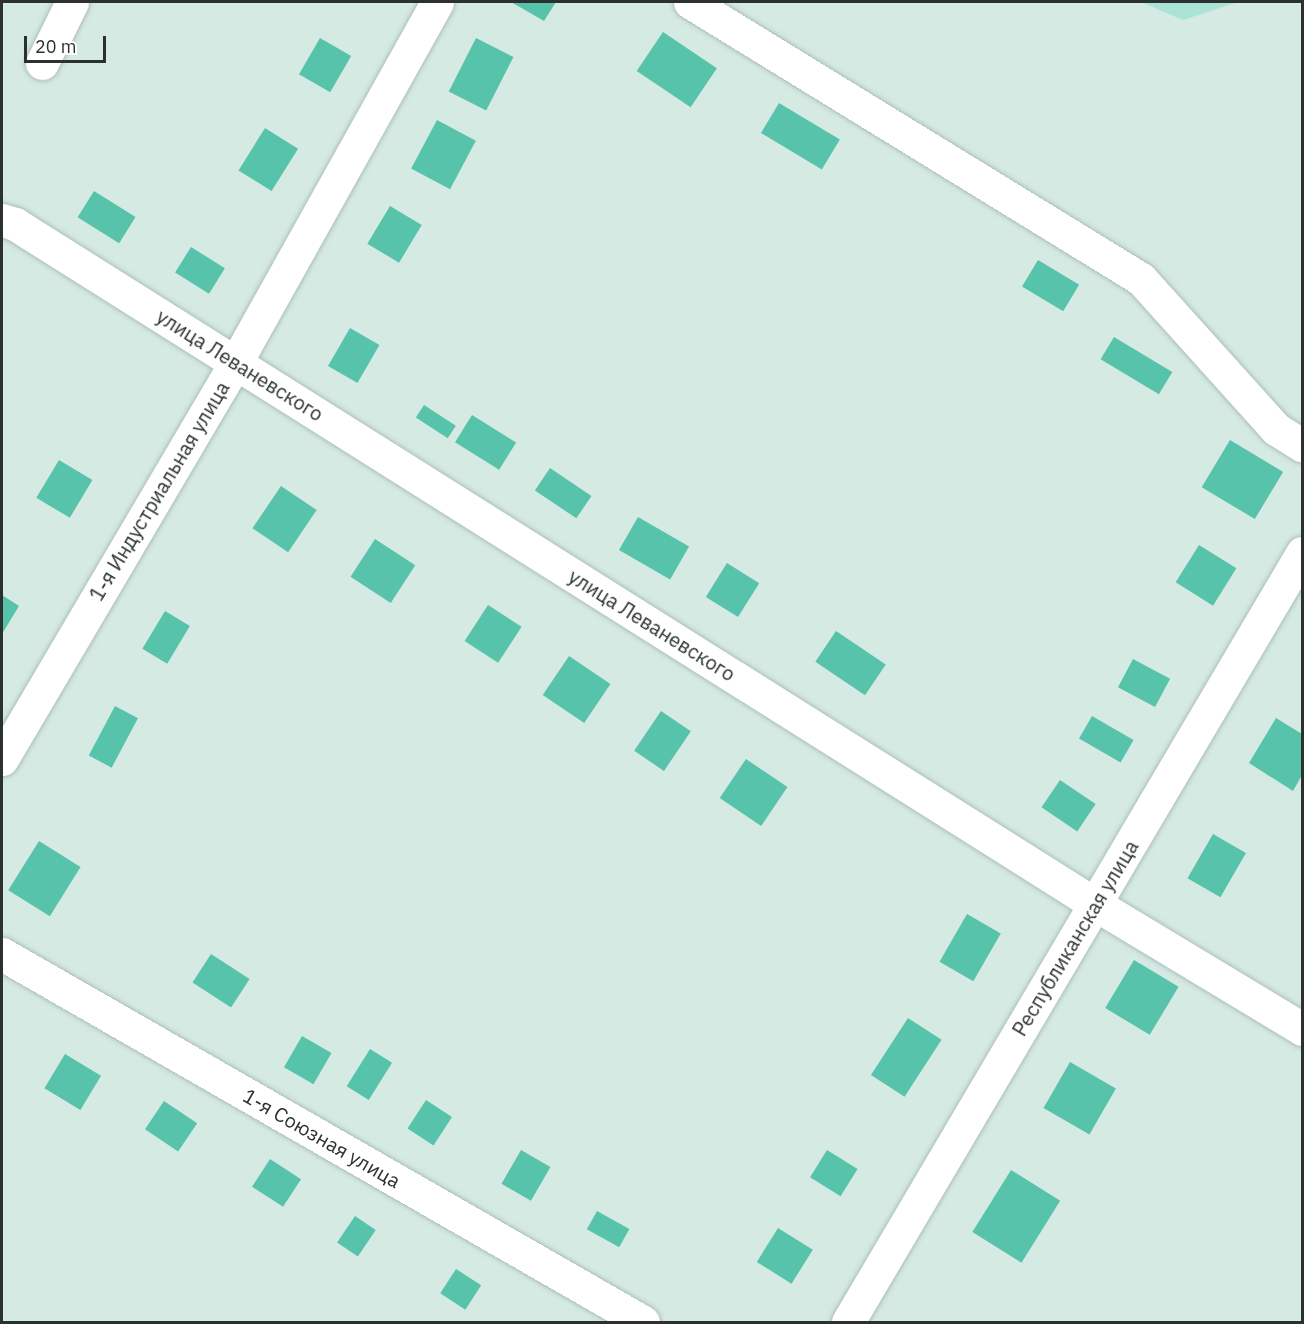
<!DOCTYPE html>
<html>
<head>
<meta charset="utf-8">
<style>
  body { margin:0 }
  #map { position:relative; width:1304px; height:1324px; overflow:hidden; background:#d6eae4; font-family:"IBM Plex Sans",sans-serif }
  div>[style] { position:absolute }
  .green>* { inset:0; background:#a9e4d4 }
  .building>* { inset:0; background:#56c3aa; transform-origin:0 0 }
  .roads { filter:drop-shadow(0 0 2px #acbfba) drop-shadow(0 0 2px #acbfba) }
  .minor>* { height:33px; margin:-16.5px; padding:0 16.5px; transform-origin:16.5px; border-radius:16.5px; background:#fff }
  span { translate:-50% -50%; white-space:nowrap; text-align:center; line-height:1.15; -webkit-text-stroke:4.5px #fff; paint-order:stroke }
  .street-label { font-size:20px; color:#2a312f }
  .frame { position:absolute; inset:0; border:3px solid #2a312f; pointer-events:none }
  .scale { position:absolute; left:24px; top:36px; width:82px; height:27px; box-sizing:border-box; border:3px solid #2a312f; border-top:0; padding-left:8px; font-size:18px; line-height:21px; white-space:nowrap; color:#2a312f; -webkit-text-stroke:4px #fff; paint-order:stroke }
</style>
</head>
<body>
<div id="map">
  <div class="green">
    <i style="clip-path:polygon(1141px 2px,1238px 2px,1183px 20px)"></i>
  </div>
  <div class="building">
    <i style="clip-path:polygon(511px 2px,556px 2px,544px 21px)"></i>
    <i style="left:663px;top:32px;width:65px;height:47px;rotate:34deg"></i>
    <i style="left:320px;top:38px;width:36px;height:42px;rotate:30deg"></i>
    <i style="left:476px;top:38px;width:42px;height:60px;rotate:27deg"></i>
    <i style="left:779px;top:103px;width:71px;height:35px;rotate:31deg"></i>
    <i style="left:437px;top:120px;width:44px;height:55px;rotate:28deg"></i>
    <i style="left:265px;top:128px;width:39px;height:50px;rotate:32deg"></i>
    <i style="left:94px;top:191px;width:49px;height:31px;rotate:32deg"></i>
    <i style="left:390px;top:206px;width:37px;height:44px;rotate:31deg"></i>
    <i style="left:191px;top:247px;width:40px;height:30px;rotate:32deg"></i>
    <i style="left:1038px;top:260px;width:48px;height:31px;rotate:31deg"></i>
    <i style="left:350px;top:328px;width:34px;height:44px;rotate:30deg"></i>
    <i style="left:1114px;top:337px;width:68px;height:26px;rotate:31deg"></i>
    <i style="left:424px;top:405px;width:38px;height:15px;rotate:33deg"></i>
    <i style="left:472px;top:415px;width:52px;height:32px;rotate:32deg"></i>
    <i style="left:1230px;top:440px;width:62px;height:55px;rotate:31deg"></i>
    <i style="left:59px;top:460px;width:39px;height:44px;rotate:31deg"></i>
    <i style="left:550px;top:468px;width:50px;height:27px;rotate:34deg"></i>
    <i style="left:281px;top:486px;width:43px;height:51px;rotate:34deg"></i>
    <i style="left:638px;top:517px;width:59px;height:38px;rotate:30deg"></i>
    <i style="left:375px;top:539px;width:48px;height:45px;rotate:33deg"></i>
    <i style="left:1199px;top:545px;width:44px;height:44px;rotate:32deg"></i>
    <i style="left:727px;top:563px;width:38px;height:40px;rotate:32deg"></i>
    <i style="clip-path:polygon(2px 595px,19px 606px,2px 634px)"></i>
    <i style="left:488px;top:605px;width:40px;height:43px;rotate:33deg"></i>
    <i style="left:165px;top:611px;width:29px;height:44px;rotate:31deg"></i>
    <i style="left:836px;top:631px;width:60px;height:37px;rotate:34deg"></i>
    <i style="left:569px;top:656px;width:50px;height:47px;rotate:34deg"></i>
    <i style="left:1133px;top:659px;width:42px;height:32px;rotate:28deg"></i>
    <i style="left:115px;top:706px;width:26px;height:56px;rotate:28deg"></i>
    <i style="left:661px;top:711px;width:36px;height:48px;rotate:34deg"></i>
    <i style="left:1092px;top:716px;width:48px;height:26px;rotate:30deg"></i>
    <i style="clip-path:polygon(1276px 718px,1302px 734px,1302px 775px,1293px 791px,1249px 763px)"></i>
    <i style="left:746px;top:759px;width:50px;height:47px;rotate:34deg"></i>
    <i style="left:1060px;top:780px;width:43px;height:33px;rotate:34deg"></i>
    <i style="left:1213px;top:834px;width:38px;height:51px;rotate:30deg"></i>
    <i style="left:39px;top:841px;width:49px;height:58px;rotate:32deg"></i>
    <i style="left:967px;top:914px;width:39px;height:55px;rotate:30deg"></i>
    <i style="left:211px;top:954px;width:46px;height:34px;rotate:33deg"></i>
    <i style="left:1134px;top:960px;width:52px;height:56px;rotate:31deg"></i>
    <i style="left:908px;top:1018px;width:40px;height:68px;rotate:33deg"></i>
    <i style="left:302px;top:1036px;width:34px;height:36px;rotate:30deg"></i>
    <i style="left:370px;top:1049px;width:26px;height:44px;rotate:32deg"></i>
    <i style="left:65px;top:1054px;width:42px;height:40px;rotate:31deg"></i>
    <i style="left:1070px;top:1062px;width:53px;height:53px;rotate:30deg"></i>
    <i style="left:426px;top:1100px;width:31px;height:34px;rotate:33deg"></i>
    <i style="left:164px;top:1101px;width:40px;height:34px;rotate:34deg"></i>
    <i style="left:521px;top:1150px;width:34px;height:39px;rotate:30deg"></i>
    <i style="left:827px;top:1150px;width:36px;height:32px;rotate:32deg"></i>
    <i style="left:270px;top:1159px;width:37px;height:33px;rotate:33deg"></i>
    <i style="left:1011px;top:1170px;width:58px;height:73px;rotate:32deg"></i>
    <i style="left:597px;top:1211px;width:37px;height:21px;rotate:29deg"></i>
    <i style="left:355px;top:1216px;width:25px;height:32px;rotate:34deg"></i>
    <i style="left:778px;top:1228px;width:41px;height:40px;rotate:32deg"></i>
    <i style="left:456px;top:1269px;width:30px;height:29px;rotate:33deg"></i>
  </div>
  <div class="roads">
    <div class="minor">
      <i style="left:690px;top:2px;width:529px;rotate:31.56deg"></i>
      <i style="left:1141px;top:279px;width:202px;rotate:48deg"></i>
      <i style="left:1276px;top:429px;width:31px;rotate:32deg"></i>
      <i style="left:42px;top:63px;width:68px;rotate:-63.8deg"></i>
      <i style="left:2px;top:220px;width:14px;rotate:17deg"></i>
      <i style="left:15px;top:224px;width:1276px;rotate:32.2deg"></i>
      <i style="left:1095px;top:904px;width:242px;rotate:31.1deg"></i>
      <i style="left:2px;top:759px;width:461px;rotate:-59.5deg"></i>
      <i style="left:236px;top:362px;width:412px;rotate:-60.8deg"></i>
      <i style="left:2px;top:954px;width:739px;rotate:29.86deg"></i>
      <i style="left:848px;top:1322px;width:893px;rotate:-59.44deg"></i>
    </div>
  </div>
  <div class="street-label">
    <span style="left:240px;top:365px;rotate:32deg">улица Леваневского</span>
    <span style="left:159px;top:491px;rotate:-59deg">1-я Индустриальная улица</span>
    <span style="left:652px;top:625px;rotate:32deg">улица Леваневского</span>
    <span style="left:1075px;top:938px;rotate:-59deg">Республиканская улица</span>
    <span style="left:322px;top:1138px;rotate:30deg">1-я Союзная улица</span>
  </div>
  <div class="frame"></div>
  <div class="scale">20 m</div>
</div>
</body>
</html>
